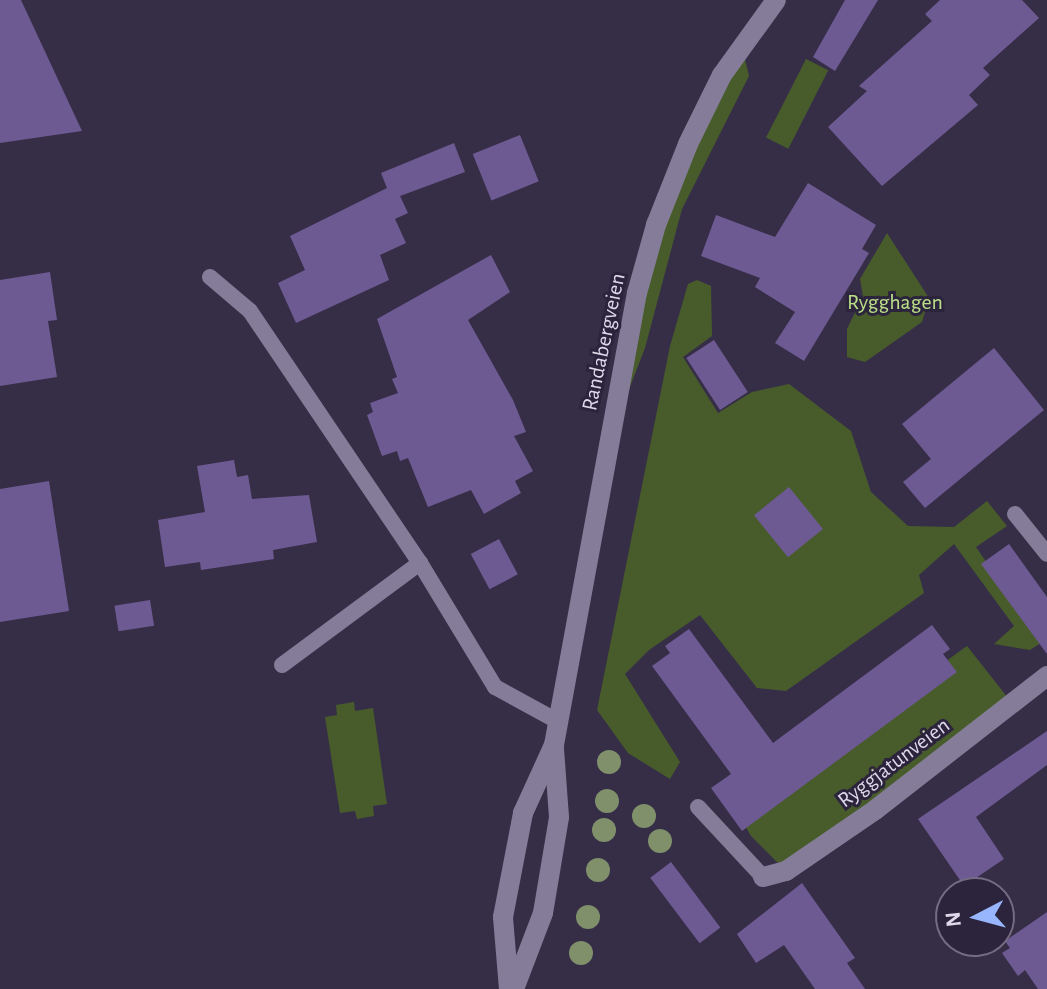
<!DOCTYPE html>
<html>
<head>
<meta charset="utf-8">
<style>
  body { margin:0 }
  #map { position:relative; width:1047px; height:989px; overflow:hidden; background:#362e47; font-family:"Alegreya Sans",sans-serif }
  div>[style] { position:absolute }
  .green>* { inset:0; background:#485c2b; transform-origin:0 0 }
  .building>* { inset:0; background:#6d5a93; transform-origin:0 0 }
  .lane>* { height:16px; margin:-8px; padding:0 8px; transform-origin:8px; border-radius:8px; background:#847c99 }
  .street>* { height:20px; margin:-10px; padding:0 10px; transform-origin:10px; border-radius:10px; background:#847c99 }
  .secondary>* { height:20px; margin:-10px; padding:0 10px; transform-origin:10px; border-radius:10px; background:#847c99 }
  .trees>* { width:24px; height:24px; margin:-12px; border-radius:50%; background:#7f906b }
  span { translate:-50% -50%; white-space:nowrap; text-align:center; line-height:1.15; -webkit-text-stroke:6px #2c243c; paint-order:stroke }
  .park-label { font-size:22px; color:#bae088 }
  .street-label { font-size:22px; color:#ded9ea }
  .north { position:absolute; left:935px; top:877px; width:80px; height:80px; box-sizing:border-box; background:#2c243c; border:2px solid #736c82; border-radius:50%; rotate:264deg; font-size:22px; font-weight:700; line-height:32px; text-align:center; color:#ded9ea }
  .north::after { content:''; display:block; margin:auto; width:28px; height:36px; background:#97b6fd; clip-path:polygon(50% 0,100% 100%,50% 72%,0 100%) }
</style>
</head>
<body>
<div id="map">
  <div class="green">
    <i style="clip-path:polygon(744px 55px,749px 76px,682px 209px,645px 348px,626px 397px,656px 236px,715px 97px)"></i>
    <i style="left:806px;top:59px;width:25px;height:88px;rotate:27deg"></i>
    <i style="clip-path:polygon(887px 233px,929px 298px,922px 322px,865px 362px,847px 357px,847px 329px,863px 296px,860px 279px)"></i>
    <i style="clip-path:polygon(697px 280px,711px 286px,712px 336px,683px 357px,718px 413px,752px 392px,789px 384px,851px 431px,871px 492px,908px 526px,954px 527px,987px 501px,1007px 526px,976px 547px,1029px 624px,1047px 639px,1030px 650px,994px 644px,1014px 626px,954px 544px,919px 575px,924px 593px,786px 691px,757px 688px,700px 615px,649px 650px,625px 674px,680px 762px,670px 779px,628px 753px,597px 710px,670px 346px,688px 284px)"></i>
    <i style="clip-path:polygon(967px 646px,1012px 703px,786px 871px,751px 836px,737px 812px)"></i>
    <i style="clip-path:polygon(354px 702px,355px 711px,373px 708px,387px 804px,373px 806px,374px 816px,357px 819px,355px 811px,340px 813px,325px 717px,337px 715px,336px 705px)"></i>
  </div>
  <div class="building">
    <i style="clip-path:polygon(0 0,21px 0,82px 131px,0 143px)"></i>
    <i style="clip-path:polygon(845px 0,878px 0,835px 71px,813px 57px)"></i>
    <i style="clip-path:polygon(940px 0,1022px 0,1039px 18px,983px 68px,990px 75px,969px 95px,978px 105px,882px 186px,828px 127px,867px 91px,859px 86px,932px 21px,925px 14px)"></i>
    <i style="left:520px;top:135px;width:50px;height:51px;rotate:68deg"></i>
    <i style="clip-path:polygon(454px 143px,465px 172px,400px 196px,408px 213px,395px 219px,406px 243px,380px 255px,389px 280px,296px 323px,278px 283px,305px 270px,290px 236px,387px 188px,381px 173px)"></i>
    <i style="clip-path:polygon(808px 183px,876px 225px,862px 249px,869px 253px,804px 361px,775px 343px,795px 312px,755px 287px,760px 278px,701px 256px,716px 215px,775px 237px)"></i>
    <i style="clip-path:polygon(491px 255px,510px 292px,468px 320px,513px 400px,526px 432px,514px 436px,533px 471px,515px 481px,521px 493px,484px 514px,471px 490px,428px 507px,408px 458px,400px 461px,397px 451px,382px 456px,367px 415px,373px 412px,370px 403px,398px 393px,392px 379px,397px 377px,377px 319px)"></i>
    <i style="clip-path:polygon(50px 272px,57px 320px,48px 321px,57px 377px,0 386px,0 280px)"></i>
    <i style="left:714px;top:340px;width:62px;height:33px;rotate:57deg"></i>
    <i style="clip-path:polygon(994px 348px,1044px 410px,925px 508px,903px 482px,931px 459px,902px 424px)"></i>
    <i style="clip-path:polygon(234px 460px,237px 477px,248px 475px,252px 499px,309px 495px,317px 542px,273px 550px,274px 559px,201px 570px,200px 562px,165px 567px,158px 520px,205px 512px,197px 466px)"></i>
    <i style="clip-path:polygon(49px 481px,69px 611px,0 622px,0 489px)"></i>
    <i style="left:789px;top:487px;width:54px;height:45px;rotate:51deg"></i>
    <i style="left:499px;top:539px;width:40px;height:32px;rotate:62deg"></i>
    <i style="clip-path:polygon(1009px 544px,1047px 597px,1047px 654px,981px 564px)"></i>
    <i style="left:150px;top:600px;width:26px;height:36px;rotate:81deg"></i>
    <i style="clip-path:polygon(932px 625px,950px 649px,943px 654px,957px 672px,742px 831px,711px 788px,731px 774px,652px 666px,670px 653px,665px 646px,689px 629px,773px 743px)"></i>
    <i style="clip-path:polygon(1047px 731px,1047px 765px,976px 817px,1004px 859px,964px 886px,918px 819px)"></i>
    <i style="left:671px;top:862px;width:82px;height:26px;rotate:53deg"></i>
    <i style="clip-path:polygon(802px 883px,855px 958px,847px 963px,865px 989px,815px 989px,784px 945px,756px 963px,737px 934px)"></i>
    <i style="clip-path:polygon(1047px 912px,1047px 989px,1038px 989px,1025px 970px,1018px 976px,1002px 953px,1010px 948px,1005px 941px)"></i>
  </div>
  <div class="lane">
    <i style="left:210px;top:277px;width:52px;rotate:40.4deg"></i>
    <i style="left:250px;top:311px;width:304px;rotate:56deg"></i>
    <i style="left:420px;top:563px;width:145px;rotate:58.8deg"></i>
    <i style="left:495px;top:687px;width:73px;rotate:28.7deg"></i>
    <i style="left:1015px;top:514px;width:51px;rotate:51.3deg"></i>
    <i style="left:282px;top:665px;width:172px;rotate:-36.5deg"></i>
    <i style="left:698px;top:807px;width:96px;rotate:47.1deg"></i>
  </div>
  <div class="street">
    <i style="left:763px;top:877px;width:24px;rotate:-15deg"></i>
    <i style="left:786px;top:871px;width:108px;rotate:-34.4deg"></i>
    <i style="left:875px;top:810px;width:218px;rotate:-37.9deg"></i>
  </div>
  <div class="secondary">
    <i style="left:509px;top:989px;width:72px;rotate:-94.8deg"></i>
    <i style="left:503px;top:917px;width:106px;rotate:-79.1deg"></i>
    <i style="left:523px;top:813px;width:75px;rotate:-65.5deg"></i>
    <i style="left:554px;top:745px;width:460px;rotate:-79.6deg"></i>
    <i style="left:637px;top:293px;width:71px;rotate:-74.4deg"></i>
    <i style="left:656px;top:225px;width:87px;rotate:-68.4deg"></i>
    <i style="left:688px;top:144px;width:77px;rotate:-63.8deg"></i>
    <i style="left:722px;top:75px;width:92px;rotate:-54.2deg"></i>
    <i style="left:514px;top:989px;width:81px;rotate:-69.1deg"></i>
    <i style="left:543px;top:913px;width:97px;rotate:-80.5deg"></i>
    <i style="left:559px;top:817px;width:68px;rotate:-94.2deg"></i>
  </div>
  <div class="trees">
    <i style="left:609px;top:762px"></i>
    <i style="left:607px;top:801px"></i>
    <i style="left:644px;top:816px"></i>
    <i style="left:604px;top:830px"></i>
    <i style="left:660px;top:841px"></i>
    <i style="left:598px;top:870px"></i>
    <i style="left:588px;top:917px"></i>
    <i style="left:581px;top:953px"></i>
  </div>
  <div class="park-label">
    <span style="left:895px;top:303px">Rygghagen</span>
  </div>
  <div class="street-label">
    <span style="left:604px;top:342px;rotate:-78deg">Randabergveien</span>
    <span style="left:894px;top:763px;rotate:-37deg">Ryggjatunveien</span>
  </div>
  <div class="north">N</div>
</div>
</body>
</html>
